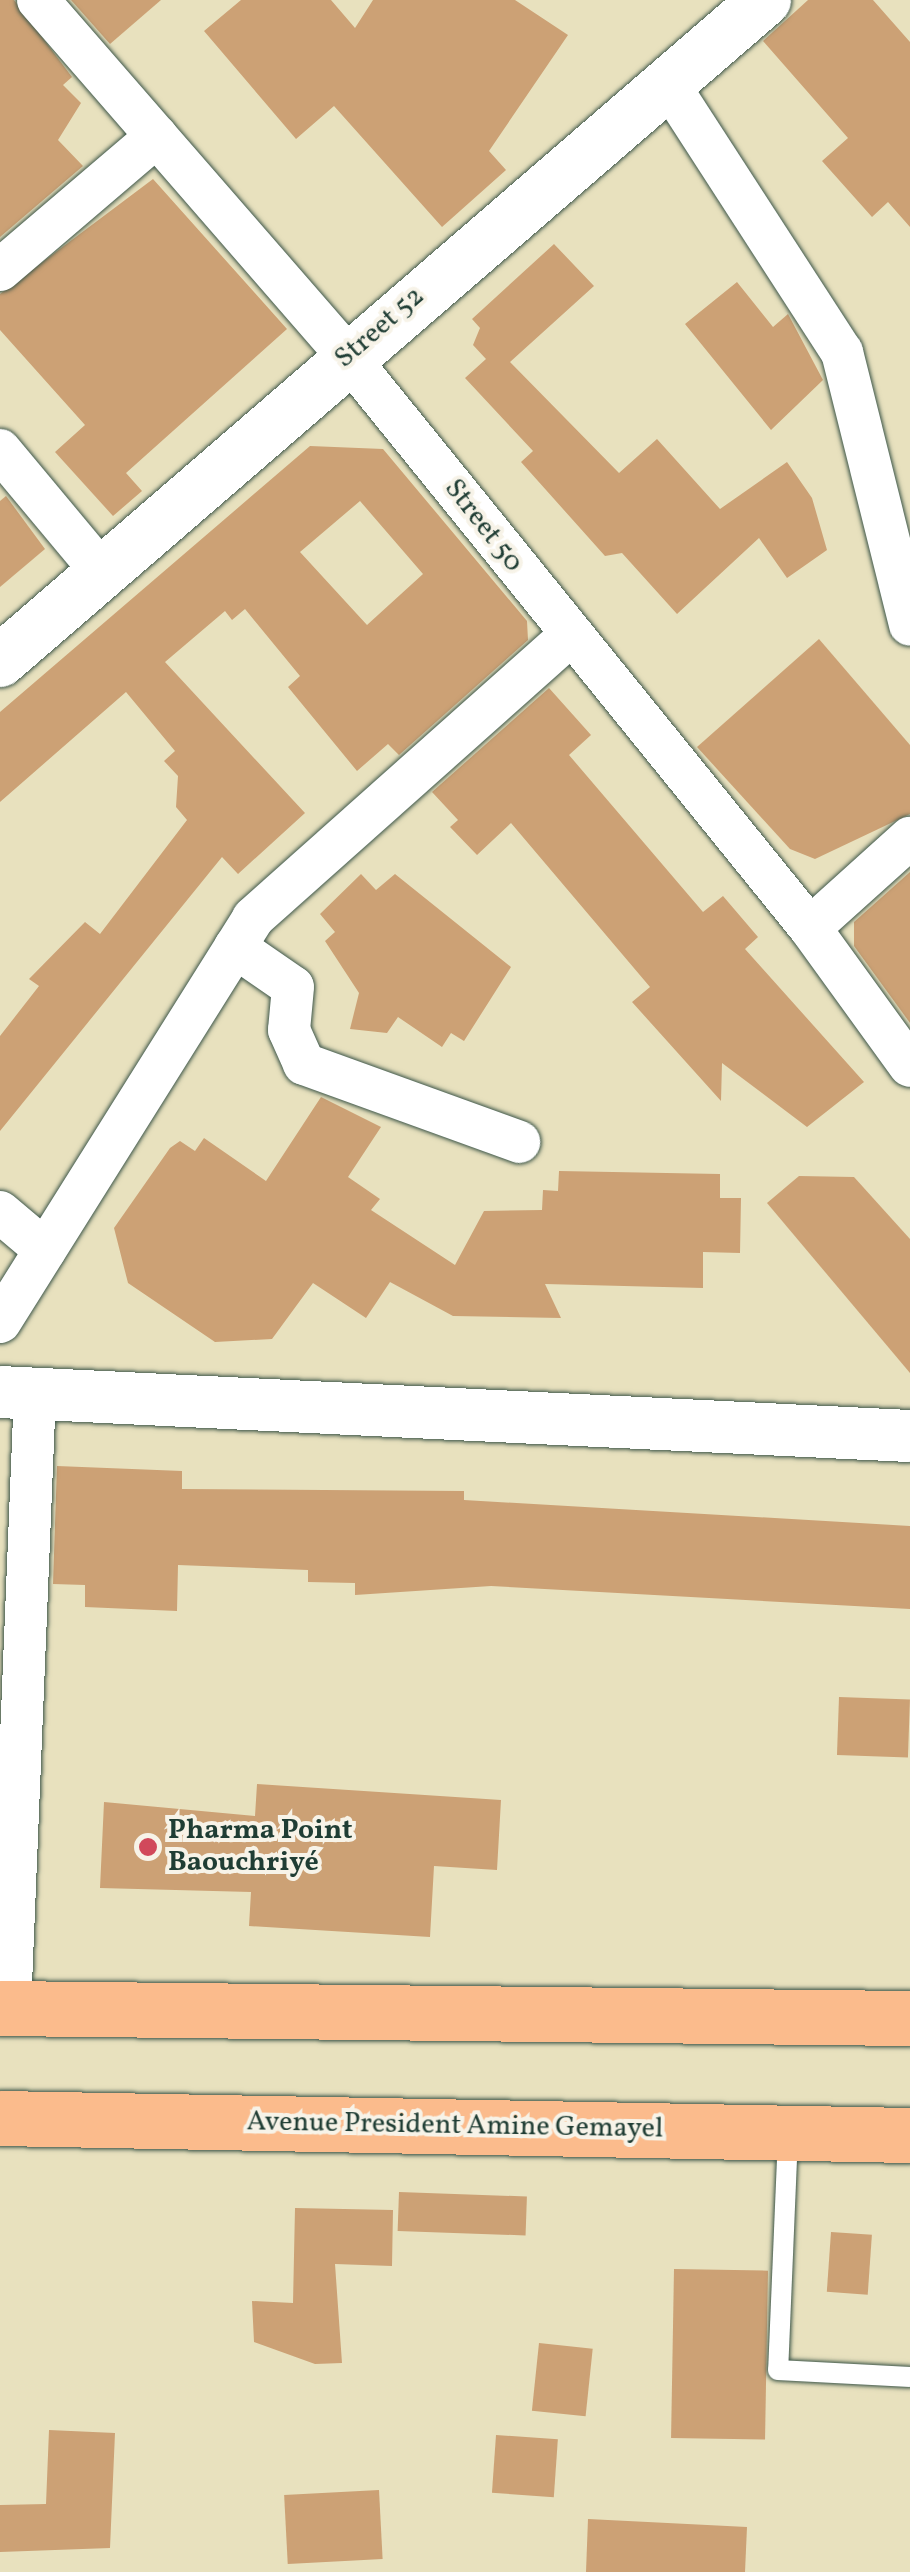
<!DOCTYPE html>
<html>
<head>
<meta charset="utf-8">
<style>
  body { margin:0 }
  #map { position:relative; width:910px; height:2572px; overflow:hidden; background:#e8e1be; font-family:Vollkorn,serif }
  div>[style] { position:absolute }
  .building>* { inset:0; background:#cca175; transform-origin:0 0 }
  .roads { filter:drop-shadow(0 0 2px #3d5649) drop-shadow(0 0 2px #3d5649) }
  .service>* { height:20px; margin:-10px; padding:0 10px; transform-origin:10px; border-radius:10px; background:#fff }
  .minor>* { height:42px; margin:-21px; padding:0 21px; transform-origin:21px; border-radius:21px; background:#fff }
  .tertiary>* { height:52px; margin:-26px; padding:0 26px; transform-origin:26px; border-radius:26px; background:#fff }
  .trunk>* { height:55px; margin:-27.5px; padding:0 27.5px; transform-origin:27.5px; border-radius:27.5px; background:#fbbb8c }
  .dots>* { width:28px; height:28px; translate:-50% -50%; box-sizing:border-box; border:5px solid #f7f3e8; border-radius:50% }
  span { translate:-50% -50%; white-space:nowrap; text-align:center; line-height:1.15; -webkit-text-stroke:8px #f7f3e8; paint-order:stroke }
  .street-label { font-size:28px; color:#1f3d34 }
  .poi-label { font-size:28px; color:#1f3d34; font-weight:700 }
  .left { translate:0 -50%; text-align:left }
</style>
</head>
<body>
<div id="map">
  <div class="building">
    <i style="clip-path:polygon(0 0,14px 0,72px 77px,63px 85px,81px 103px,58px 140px,83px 166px,0 237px)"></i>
    <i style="clip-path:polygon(71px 0,161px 0,110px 44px)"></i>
    <i style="clip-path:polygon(241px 0,331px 0,355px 28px,373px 0,515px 0,568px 35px,489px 151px,506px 170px,442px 227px,334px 106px,296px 139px,204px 31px)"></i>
    <i style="clip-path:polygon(808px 0,873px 0,910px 42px,910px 227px,888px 202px,872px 217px,822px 161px,848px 138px,763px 41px)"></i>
    <i style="clip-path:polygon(153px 179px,287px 329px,126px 473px,142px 491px,113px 516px,55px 452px,85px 425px,0 330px,0 294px)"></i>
    <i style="clip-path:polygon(554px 244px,594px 286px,510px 362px,619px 473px,657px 439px,720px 509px,787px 462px,812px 498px,827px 550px,787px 578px,759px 538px,677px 614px,622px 553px,605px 556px,521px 462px,533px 451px,465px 378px,486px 359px,473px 345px,480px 328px,472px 319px)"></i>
    <i style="clip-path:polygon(737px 282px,773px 327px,788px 314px,823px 380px,771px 430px,685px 324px)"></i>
    <i style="clip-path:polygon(evenodd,310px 446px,383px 449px,527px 621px,528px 640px,399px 755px,388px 744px,357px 771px,288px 687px,300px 676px,245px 609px,232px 620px,225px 611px,165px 662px,305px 813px,238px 874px,222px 857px,0 1131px,0 1036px,39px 986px,29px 979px,85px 922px,100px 934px,187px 820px,176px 807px,178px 776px,164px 761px,175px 751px,126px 692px,0 802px,0 712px,310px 446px,360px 501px,423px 574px,367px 625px,300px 552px,360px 501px)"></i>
    <i style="clip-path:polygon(6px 496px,45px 549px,0 587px,0 501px)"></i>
    <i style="clip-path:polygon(819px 639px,910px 745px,910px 814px,815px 859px,790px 849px,697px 747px)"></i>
    <i style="clip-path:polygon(549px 688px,591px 735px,569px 755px,703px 912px,723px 896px,758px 937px,745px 949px,864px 1082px,807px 1127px,722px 1063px,721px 1101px,632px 1002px,650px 987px,511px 823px,477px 855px,450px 827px,458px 820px,432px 792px)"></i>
    <i style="clip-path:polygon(910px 872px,910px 1023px,854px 946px,854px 922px)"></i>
    <i style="clip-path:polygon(361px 874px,376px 890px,395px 874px,511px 967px,464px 1041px,451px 1033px,442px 1047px,398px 1017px,387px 1033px,350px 1029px,359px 993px,325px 941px,335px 932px,320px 914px)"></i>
    <i style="clip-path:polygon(321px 1097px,381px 1127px,348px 1177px,380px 1199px,371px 1210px,455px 1265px,484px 1211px,542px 1210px,543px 1190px,558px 1191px,559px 1171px,720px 1174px,720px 1198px,741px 1198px,740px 1253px,703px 1252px,703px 1288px,545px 1284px,561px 1318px,453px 1316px,390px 1282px,366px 1318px,313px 1283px,272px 1339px,215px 1342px,128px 1283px,114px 1228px,170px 1148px,180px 1141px,195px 1151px,204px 1138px,266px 1181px)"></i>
    <i style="clip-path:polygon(799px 1176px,854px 1177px,910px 1239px,910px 1373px,767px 1203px)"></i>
    <i style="clip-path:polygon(57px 1466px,182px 1471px,182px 1489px,464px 1491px,464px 1500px,910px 1526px,910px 1609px,491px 1586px,355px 1595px,355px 1583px,308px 1582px,308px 1570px,178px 1565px,177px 1611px,85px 1607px,85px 1585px,53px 1584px)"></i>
    <i style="left:839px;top:1697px;width:71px;height:58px;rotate:2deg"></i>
    <i style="clip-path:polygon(257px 1784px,501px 1800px,497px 1870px,434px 1866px,430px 1937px,249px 1926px,251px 1892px,100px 1888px,104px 1802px,255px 1816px)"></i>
    <i style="left:399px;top:2192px;width:128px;height:39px;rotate:2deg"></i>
    <i style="clip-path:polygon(295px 2208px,393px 2210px,392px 2266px,335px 2264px,342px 2363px,315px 2364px,254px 2342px,252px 2301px,293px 2303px)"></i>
    <i style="left:831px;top:2232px;width:41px;height:60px;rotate:4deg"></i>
    <i style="left:674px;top:2269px;width:94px;height:169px;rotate:1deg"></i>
    <i style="left:539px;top:2343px;width:54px;height:68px;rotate:6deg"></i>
    <i style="clip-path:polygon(49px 2430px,115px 2433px,110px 2548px,0 2552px,0 2505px,46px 2504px)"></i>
    <i style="left:496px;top:2435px;width:62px;height:58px;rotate:4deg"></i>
    <i style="left:379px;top:2490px;width:69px;height:95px;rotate:87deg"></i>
    <i style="clip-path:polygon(588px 2519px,747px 2527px,745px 2572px,586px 2572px)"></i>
  </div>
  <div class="roads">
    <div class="service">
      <i style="left:788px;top:2135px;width:235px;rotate:92.4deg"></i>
      <i style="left:778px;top:2370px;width:132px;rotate:3deg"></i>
    </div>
    <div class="minor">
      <i style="left:38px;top:0;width:471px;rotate:49deg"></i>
      <i style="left:347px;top:356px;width:736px;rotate:51.01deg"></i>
      <i style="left:810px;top:928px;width:170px;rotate:54.1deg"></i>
      <i style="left:667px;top:82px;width:322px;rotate:57.1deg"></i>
      <i style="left:842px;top:352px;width:281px;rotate:76deg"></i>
      <i style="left:0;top:270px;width:206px;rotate:-40.5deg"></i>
      <i style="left:0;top:450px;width:164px;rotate:50.2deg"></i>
      <i style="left:810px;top:928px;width:135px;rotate:-42deg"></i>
      <i style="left:235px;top:947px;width:70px;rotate:34.6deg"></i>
      <i style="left:293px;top:987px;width:43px;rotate:95.3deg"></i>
      <i style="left:289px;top:1030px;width:37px;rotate:66deg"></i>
      <i style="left:304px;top:1064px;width:229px;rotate:19.9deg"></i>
      <i style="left:0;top:1212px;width:59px;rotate:40.2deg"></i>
      <i style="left:0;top:1322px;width:477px;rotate:-57.9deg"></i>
      <i style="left:253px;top:918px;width:424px;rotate:-41.7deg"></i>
      <i style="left:10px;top:2009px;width:619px;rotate:-87.68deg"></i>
    </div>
    <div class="tertiary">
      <i style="left:0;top:661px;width:1011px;rotate:-40.83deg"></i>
      <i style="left:0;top:1392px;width:911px;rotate:2.77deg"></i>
    </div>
    <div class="trunk">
      <i style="left:0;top:2008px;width:910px;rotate:0.63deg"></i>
      <i style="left:0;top:2118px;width:910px;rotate:1.07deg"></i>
    </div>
  </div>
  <div class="dots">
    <i style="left:148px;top:1847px;background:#d1495b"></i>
  </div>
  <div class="street-label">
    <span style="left:380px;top:328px;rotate:-41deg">Street 52</span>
    <span style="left:483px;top:526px;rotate:52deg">Street 50</span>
    <span style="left:455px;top:2126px;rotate:1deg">Avenue President Amine Gemayel</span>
  </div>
  <div class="poi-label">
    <span class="left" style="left:168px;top:1847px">Pharma Point<br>Baouchriyé</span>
  </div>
</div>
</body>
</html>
